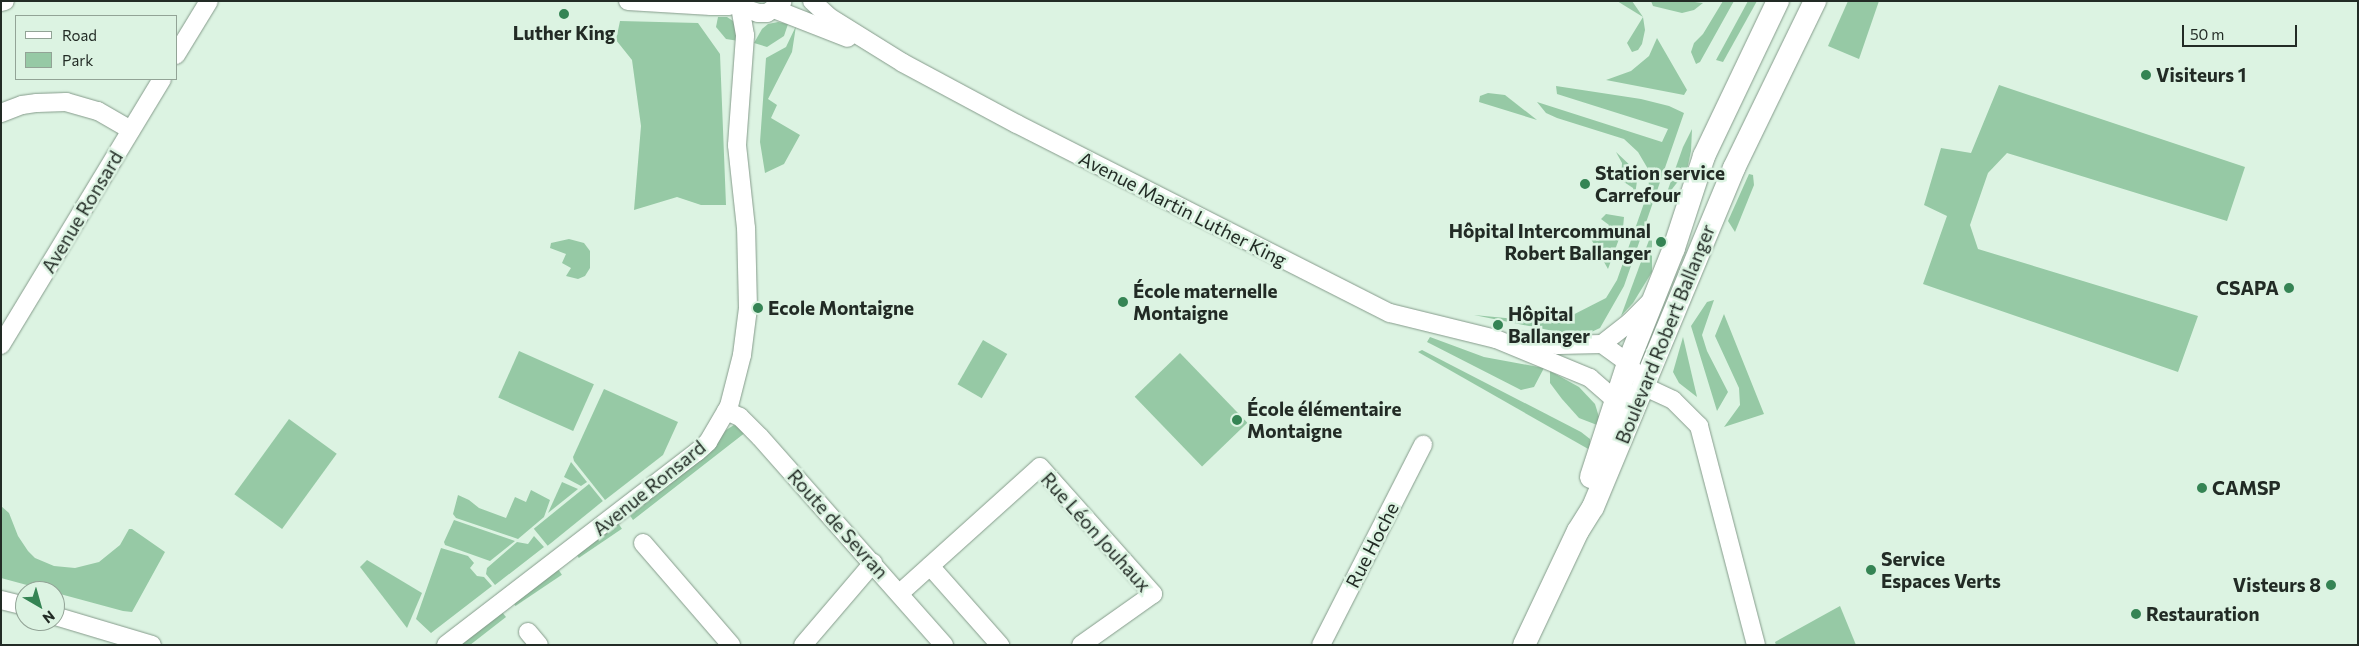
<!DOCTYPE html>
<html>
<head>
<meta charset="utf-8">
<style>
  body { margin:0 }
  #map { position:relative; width:2359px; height:646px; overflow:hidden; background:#dcf3e2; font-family:Commissioner,sans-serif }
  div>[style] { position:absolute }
  .green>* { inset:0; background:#96c9a5; transform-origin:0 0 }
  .roads { filter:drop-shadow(0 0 1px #859b8b) drop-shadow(0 0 1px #859b8b) }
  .minor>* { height:18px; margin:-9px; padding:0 9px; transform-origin:9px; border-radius:9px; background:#fff }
  .major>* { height:22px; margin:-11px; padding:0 11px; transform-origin:11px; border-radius:11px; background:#fff }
  .dots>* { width:14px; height:14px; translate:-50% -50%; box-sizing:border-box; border:2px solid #dcf3e2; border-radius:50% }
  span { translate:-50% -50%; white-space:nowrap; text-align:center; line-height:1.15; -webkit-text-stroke:5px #dcf3e2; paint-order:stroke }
  .poi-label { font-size:19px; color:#222b25; font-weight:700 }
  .left { translate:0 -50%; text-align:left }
  .right { translate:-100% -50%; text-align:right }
  .street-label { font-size:19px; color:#222b25 }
  .frame { position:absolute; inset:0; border:2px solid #222b25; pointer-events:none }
  .legend { position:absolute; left:15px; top:15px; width:162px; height:65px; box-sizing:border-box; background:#dcf3e2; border:1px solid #92a396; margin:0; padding:6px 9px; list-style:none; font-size:15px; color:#222b25 }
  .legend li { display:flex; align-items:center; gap:10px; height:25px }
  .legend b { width:25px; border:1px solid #92a396 }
  .north { position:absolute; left:15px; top:581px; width:50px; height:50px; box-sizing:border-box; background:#dcf3e2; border:1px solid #92a396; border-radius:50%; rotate:142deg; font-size:14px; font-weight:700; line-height:20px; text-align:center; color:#222b25 }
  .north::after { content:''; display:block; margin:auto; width:18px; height:22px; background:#358454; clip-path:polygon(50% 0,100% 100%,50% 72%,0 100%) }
  .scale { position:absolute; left:2182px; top:25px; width:115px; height:22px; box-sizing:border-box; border:2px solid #222b25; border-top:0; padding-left:6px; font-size:15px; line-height:18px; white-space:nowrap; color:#222b25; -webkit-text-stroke:4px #dcf3e2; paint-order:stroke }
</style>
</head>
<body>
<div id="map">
  <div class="green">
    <i style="clip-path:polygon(1617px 1px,1632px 1px,1643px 17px,1645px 30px,1642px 44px,1638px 50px,1632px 52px,1627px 43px,1643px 17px)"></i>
    <i style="clip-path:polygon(1651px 1px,1687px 1px,1703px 3px,1694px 10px,1682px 13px,1653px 6px)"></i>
    <i style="clip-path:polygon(1723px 1px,1734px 1px,1700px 62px,1696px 64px,1691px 52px,1694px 43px,1703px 34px)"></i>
    <i style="clip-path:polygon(1748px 1px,1757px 1px,1723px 62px,1716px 60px)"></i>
    <i style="clip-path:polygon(1848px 1px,1879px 1px,1859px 59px,1828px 46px)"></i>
    <i style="clip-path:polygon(718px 17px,727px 17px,733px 21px,738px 30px,739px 41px,726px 39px,716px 27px)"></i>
    <i style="clip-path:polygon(620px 21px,698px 23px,720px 54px,726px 205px,701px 205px,677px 197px,634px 210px,641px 126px,632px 60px,616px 40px)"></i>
    <i style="clip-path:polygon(778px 22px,788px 24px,784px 36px,767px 47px,754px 43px,762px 29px,768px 24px)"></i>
    <i style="clip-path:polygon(796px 26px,792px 52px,768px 99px,777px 105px,771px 118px,800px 135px,784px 164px,765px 173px,760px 142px,766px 58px,786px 47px)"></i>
    <i style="clip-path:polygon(1657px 38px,1687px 90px,1684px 95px,1606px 80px,1631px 71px,1649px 56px)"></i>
    <i style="clip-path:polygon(1999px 85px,2245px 167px,2227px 221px,2007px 153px,1988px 173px,1970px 225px,1978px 249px,2198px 316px,2178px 372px,1923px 284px,1947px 216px,1924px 205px,1941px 148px,1971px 153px)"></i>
    <i style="clip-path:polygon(1556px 86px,1641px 99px,1669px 106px,1684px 113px,1624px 286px,1600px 328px,1587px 334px,1568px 334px,1474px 315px,1557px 323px,1606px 298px,1617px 280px,1649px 189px,1648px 169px,1638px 152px,1624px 139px,1557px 118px,1546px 113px,1537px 102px,1662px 142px,1668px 129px,1557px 94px)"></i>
    <i style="clip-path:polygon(1488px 93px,1505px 95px,1537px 120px,1479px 102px,1480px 96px)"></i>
    <i style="clip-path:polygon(1692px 129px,1691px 151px,1687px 170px,1665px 198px,1683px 147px)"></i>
    <i style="clip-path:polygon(1616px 152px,1634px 169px,1637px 181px,1635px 195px,1633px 188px,1621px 180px,1622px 163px)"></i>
    <i style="clip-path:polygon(1749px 174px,1753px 175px,1754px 185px,1735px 232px,1728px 221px)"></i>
    <i style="clip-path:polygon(1606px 214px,1624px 217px,1623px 228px,1608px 269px,1591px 239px,1595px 231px,1605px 234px,1609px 225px,1601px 219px)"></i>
    <i style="clip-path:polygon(1652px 232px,1652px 272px,1633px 303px,1621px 316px)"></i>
    <i style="clip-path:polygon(569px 239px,584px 243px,590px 251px,590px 268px,585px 276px,578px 279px,566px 276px,571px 268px,562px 263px,566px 254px,550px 248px,551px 243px)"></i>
    <i style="clip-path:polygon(1714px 300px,1702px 335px,1707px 351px,1728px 392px,1717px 411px,1691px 326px,1707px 302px)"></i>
    <i style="clip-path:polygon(1724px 314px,1764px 414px,1724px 427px,1740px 405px,1739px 388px,1715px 336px)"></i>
    <i style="clip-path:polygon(1430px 337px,1484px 357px,1544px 368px,1534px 387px,1521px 390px,1427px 342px)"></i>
    <i style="clip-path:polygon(1683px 337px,1697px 397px,1679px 383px,1673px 372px)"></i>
    <i style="left:983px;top:340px;width:28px;height:51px;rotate:30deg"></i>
    <i style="clip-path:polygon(1422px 350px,1581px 432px,1590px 439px,1590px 450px,1418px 352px)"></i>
    <i style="left:519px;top:351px;width:82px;height:51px;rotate:24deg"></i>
    <i style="left:1180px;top:353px;width:97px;height:63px;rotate:46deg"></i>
    <i style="clip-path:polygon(1550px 371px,1579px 387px,1595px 404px,1599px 417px,1597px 425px,1579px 418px,1562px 399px,1550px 383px)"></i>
    <i style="clip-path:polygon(604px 389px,678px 422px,663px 455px,605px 500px,574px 461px,573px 457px)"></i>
    <i style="left:289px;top:419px;width:59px;height:93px;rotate:36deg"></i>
    <i style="clip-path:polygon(734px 425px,746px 432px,633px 520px,629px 514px,714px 446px,726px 430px)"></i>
    <i style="clip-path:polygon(571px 462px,587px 482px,581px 486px,564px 477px)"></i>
    <i style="clip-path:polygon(562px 482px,578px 489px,548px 513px)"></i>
    <i style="left:589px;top:484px;width:22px;height:71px;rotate:51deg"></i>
    <i style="clip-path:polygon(531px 490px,550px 500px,544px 517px,518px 539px,456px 518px,453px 514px,458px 495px,469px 500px,479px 508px,506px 518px,515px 497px,526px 502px)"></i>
    <i style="clip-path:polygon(1px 506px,9px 513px,18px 536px,28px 551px,35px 558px,54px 566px,75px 568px,99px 562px,120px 545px,129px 529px,132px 529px,165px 552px,132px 612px,123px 611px,1px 578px)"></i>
    <i style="clip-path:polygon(454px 520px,515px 541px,490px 561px,445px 545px,444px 542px)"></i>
    <i style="left:618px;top:523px;width:7px;height:52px;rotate:56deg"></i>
    <i style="clip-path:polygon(534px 536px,544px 547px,495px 585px,486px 574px,487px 568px,517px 542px,528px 544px)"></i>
    <i style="clip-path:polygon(441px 548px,468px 556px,474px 563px,470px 568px,477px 576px,484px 577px,492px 586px,431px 633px,416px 619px)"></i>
    <i style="clip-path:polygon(367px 560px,422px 593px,407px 628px,360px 567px)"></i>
    <i style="left:558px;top:569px;width:7px;height:56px;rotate:56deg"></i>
    <i style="clip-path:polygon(1840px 606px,1856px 645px,1776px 645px,1775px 642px)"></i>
    <i style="clip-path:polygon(502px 612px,506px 617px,470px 645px,460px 645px)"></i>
  </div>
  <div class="roads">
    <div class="minor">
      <i style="left:628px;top:1px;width:83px;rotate:3.4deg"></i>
      <i style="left:711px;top:6px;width:17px"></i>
      <i style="left:728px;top:6px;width:8px;rotate:-14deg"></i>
      <i style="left:735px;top:1px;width:8px;rotate:50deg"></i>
      <i style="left:740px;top:7px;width:19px;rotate:18deg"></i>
      <i style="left:758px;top:13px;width:9px"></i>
      <i style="left:767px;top:13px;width:19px;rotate:-36deg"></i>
      <i style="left:812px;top:1px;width:23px;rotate:43deg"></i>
      <i style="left:829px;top:17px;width:87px;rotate:31.9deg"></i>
      <i style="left:903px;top:63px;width:129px;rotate:28.2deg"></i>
      <i style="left:1017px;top:124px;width:418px;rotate:26.9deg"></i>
      <i style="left:1390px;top:313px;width:109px;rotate:13.8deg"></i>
      <i style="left:1496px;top:339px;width:102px;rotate:22.5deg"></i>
      <i style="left:1590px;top:378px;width:35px;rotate:41deg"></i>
      <i style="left:1616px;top:401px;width:12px;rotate:-31deg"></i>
      <i style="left:1px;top:2px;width:4px;rotate:-14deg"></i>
      <i style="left:774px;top:9px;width:79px;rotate:21.4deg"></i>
      <i style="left:176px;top:55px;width:63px;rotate:-58.6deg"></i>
      <i style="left:1px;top:113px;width:22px;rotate:-21deg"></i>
      <i style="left:22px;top:105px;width:15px;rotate:-8deg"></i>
      <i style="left:37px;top:103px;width:29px;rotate:-2deg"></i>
      <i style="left:66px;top:102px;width:33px;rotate:16deg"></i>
      <i style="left:98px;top:111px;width:38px;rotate:30deg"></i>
      <i style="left:1517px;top:341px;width:41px;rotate:5.6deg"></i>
      <i style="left:1558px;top:345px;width:44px;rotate:-1.3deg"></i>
      <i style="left:1602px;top:344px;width:32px;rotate:36deg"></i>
      <i style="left:1628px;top:363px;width:12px;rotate:55deg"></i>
      <i style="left:1602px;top:344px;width:36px;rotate:-38deg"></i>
      <i style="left:1630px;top:322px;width:27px;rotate:-45deg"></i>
      <i style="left:1px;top:345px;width:311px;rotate:-58.8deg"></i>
      <i style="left:1643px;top:386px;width:33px;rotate:25deg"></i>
      <i style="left:1673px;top:400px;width:37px;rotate:45deg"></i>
      <i style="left:1699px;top:426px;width:226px;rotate:75.4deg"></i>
      <i style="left:726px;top:411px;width:15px;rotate:23deg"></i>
      <i style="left:740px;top:417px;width:28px;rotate:45deg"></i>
      <i style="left:760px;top:437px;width:278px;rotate:48.5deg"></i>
      <i style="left:643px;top:543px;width:135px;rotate:49.2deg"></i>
      <i style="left:930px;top:566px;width:106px;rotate:48.5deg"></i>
      <i style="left:900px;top:593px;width:188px;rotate:-42deg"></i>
      <i style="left:1040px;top:467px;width:170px;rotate:48.3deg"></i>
      <i style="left:1153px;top:594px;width:88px;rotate:144.7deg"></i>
      <i style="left:1px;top:600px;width:25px;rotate:14deg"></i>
      <i style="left:55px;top:616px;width:101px;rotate:16.6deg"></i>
      <i style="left:528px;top:632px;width:17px;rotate:50deg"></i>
      <i style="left:446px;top:645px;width:317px;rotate:-37.6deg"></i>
      <i style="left:697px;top:452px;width:15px;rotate:-42deg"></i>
      <i style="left:708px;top:442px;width:42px;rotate:-59.7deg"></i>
      <i style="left:729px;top:406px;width:53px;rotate:-75.7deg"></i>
      <i style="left:742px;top:355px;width:47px;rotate:-82.7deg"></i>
      <i style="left:748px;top:308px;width:80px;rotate:-91.4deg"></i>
      <i style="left:746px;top:228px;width:83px;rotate:-96.2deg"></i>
      <i style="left:737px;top:145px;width:110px;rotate:-85.8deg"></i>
      <i style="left:745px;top:35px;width:28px;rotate:-100deg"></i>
      <i style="left:803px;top:645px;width:108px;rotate:-49.5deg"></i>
      <i style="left:1321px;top:645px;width:225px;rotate:-63deg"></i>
    </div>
    <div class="major">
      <i style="left:1591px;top:477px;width:120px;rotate:-72deg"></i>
      <i style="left:1628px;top:363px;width:124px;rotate:-68.2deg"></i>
      <i style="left:1674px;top:248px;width:97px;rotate:-71.9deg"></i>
      <i style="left:1704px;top:156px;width:172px;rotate:-64.5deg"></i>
      <i style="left:1524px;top:645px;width:126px;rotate:-64.7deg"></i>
      <i style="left:1578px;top:531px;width:28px;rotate:-58deg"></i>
      <i style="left:1593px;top:507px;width:367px;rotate:-67.4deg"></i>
      <i style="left:1734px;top:168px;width:186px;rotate:-64.1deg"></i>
    </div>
  </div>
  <div class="dots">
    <i style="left:564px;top:14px;background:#358454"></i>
    <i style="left:2146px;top:75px;background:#358454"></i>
    <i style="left:1585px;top:184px;background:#358454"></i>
    <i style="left:1661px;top:242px;background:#358454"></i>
    <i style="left:2289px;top:288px;background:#358454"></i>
    <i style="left:1123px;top:302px;background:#358454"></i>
    <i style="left:758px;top:308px;background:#358454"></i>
    <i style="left:1498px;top:325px;background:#358454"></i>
    <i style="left:1237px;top:420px;background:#358454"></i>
    <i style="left:2202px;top:488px;background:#358454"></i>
    <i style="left:1871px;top:570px;background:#358454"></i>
    <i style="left:2331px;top:585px;background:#358454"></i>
    <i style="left:2136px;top:614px;background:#358454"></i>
  </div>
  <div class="poi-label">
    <span style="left:564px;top:33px">Luther King</span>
    <span class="left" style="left:2156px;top:75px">Visiteurs 1</span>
    <span class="left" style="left:1595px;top:184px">Station service<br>Carrefour</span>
    <span class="right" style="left:1651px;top:242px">Hôpital Intercommunal<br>Robert Ballanger</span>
    <span class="right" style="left:2279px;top:288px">CSAPA</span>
    <span class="left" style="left:1133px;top:302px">École maternelle<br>Montaigne</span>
    <span class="left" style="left:768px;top:308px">Ecole Montaigne</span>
    <span class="left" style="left:1508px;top:325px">Hôpital<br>Ballanger</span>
    <span class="left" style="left:1247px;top:420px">École élémentaire<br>Montaigne</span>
    <span class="left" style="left:2212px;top:488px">CAMSP</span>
    <span class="left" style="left:1881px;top:570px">Service<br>Espaces Verts</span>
    <span class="right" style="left:2321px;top:585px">Visteurs 8</span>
    <span class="left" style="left:2146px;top:614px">Restauration</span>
  </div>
  <div class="street-label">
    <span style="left:1183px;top:209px;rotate:27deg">Avenue Martin Luther King</span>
    <span style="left:82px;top:212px;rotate:-59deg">Avenue Ronsard</span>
    <span style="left:1665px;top:334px;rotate:-68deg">Boulevard Robert Ballanger</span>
    <span style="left:649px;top:488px;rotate:-39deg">Avenue Ronsard</span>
    <span style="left:838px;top:524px;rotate:48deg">Route de Sevran</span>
    <span style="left:1096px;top:532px;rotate:48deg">Rue Léon Jouhaux</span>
    <span style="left:1372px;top:545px;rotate:-63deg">Rue Hoche</span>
  </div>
  <div class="frame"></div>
  <ul class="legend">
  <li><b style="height:6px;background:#fff"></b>Road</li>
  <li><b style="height:14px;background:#96c9a5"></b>Park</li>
  </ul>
  <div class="north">N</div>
  <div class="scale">50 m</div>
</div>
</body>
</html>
